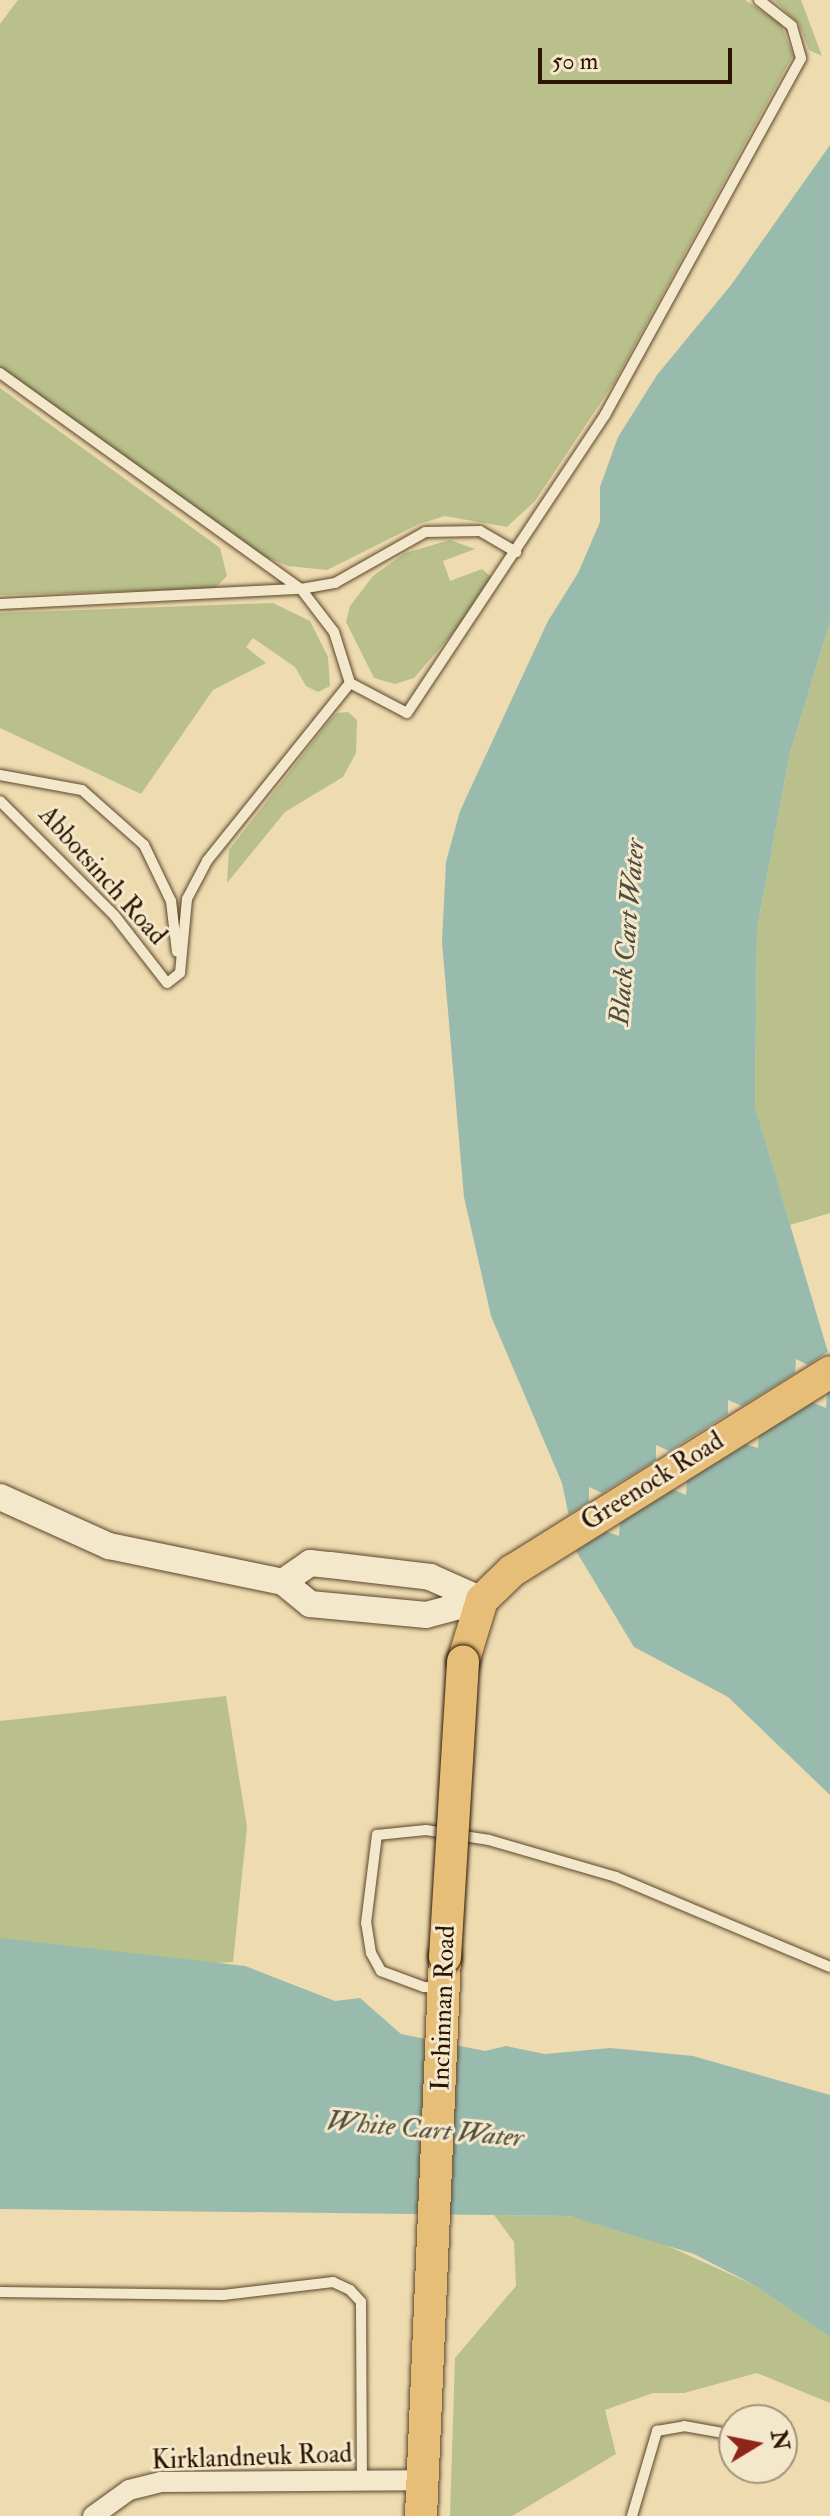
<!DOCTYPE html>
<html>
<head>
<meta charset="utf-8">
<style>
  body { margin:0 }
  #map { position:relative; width:830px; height:2516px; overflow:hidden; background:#eedbb0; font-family:"IM FELL Double Pica",serif }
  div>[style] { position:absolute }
  .green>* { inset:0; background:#b9c08b }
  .water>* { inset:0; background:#99bbad }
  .pier>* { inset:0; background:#eedbb0 }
  .roads { filter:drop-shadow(0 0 2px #5c462c) drop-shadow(0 0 2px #5c462c) }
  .service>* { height:10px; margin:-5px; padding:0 5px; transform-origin:5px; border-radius:5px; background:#f4e8cc }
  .minor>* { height:20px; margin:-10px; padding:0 10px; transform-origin:10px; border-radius:10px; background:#f4e8cc }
  .tertiary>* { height:26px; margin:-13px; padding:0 13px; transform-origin:13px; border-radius:13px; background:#f4e8cc }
  .primary>* { height:32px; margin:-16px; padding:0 16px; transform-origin:16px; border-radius:16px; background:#e7be78 }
  .bridges { filter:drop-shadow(0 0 2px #2c1400) drop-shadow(0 0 2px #2c1400) }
  .primary-bridge>* { height:32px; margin:-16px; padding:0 16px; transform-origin:16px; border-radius:16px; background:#e7be78 }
  span { translate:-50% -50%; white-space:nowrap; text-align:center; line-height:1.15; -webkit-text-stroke:6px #f4e8cc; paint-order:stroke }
  .street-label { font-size:26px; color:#2c1400 }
  .water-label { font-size:28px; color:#524e3d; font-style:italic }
  .north { position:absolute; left:718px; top:2404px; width:80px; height:80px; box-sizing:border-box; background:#f4e8cc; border:2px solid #a4937a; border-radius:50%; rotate:80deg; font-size:22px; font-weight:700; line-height:32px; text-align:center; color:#2c1400 }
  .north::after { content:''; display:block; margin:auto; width:28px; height:36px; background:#8f2418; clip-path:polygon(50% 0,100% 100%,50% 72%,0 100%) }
  .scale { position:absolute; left:538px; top:48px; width:194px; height:36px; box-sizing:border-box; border:4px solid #2c1400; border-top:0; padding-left:10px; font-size:24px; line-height:28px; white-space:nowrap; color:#2c1400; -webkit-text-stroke:6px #f4e8cc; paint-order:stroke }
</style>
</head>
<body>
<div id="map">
  <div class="green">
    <i style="clip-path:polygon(18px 0,745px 0,781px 24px,793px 55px,615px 381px,535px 501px,507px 527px,445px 516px,419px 524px,327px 570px,288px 566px,255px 553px,0 368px,0 24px)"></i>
    <i style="clip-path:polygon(774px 0,801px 0,822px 56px,809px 50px,799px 24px)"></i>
    <i style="clip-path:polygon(0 388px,220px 548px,227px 576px,214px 589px,0 595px)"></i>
    <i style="clip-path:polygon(450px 540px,475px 549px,443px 561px,450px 581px,482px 569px,497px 582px,414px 678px,395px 684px,374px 678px,346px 622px,350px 606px,373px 576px,405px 553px)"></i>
    <i style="clip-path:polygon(273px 603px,310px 621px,328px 657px,330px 686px,318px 692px,306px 686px,295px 667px,253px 638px,246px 647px,266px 663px,213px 690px,141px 794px,0 728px,0 613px)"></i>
    <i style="clip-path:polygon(830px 622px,830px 1213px,790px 1225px,755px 1108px,757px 929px,790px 753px)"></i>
    <i style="clip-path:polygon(348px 712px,357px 720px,356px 753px,343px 777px,285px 812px,227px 883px,229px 850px,330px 720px,337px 713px)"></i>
    <i style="clip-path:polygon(226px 1696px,247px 1827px,233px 1962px,182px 1965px,0 1946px,0 1721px)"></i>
    <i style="clip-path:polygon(494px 2215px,570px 2216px,637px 2232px,754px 2285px,830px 2337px,830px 2403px,757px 2373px,684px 2393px,653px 2393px,605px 2410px,616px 2454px,512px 2516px,450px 2516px,455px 2358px,516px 2286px,514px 2242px)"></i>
  </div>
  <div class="water">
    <i style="clip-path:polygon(830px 145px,830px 622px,790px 753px,757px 929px,755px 1107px,830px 1359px,830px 1795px,728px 1697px,634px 1647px,576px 1551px,562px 1483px,491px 1316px,464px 1197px,442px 942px,446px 862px,460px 811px,548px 621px,578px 573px,600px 522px,600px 487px,618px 437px,657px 375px,731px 285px)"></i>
    <i style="clip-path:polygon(0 1938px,245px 1966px,335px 2001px,360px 1998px,401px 2034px,485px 2051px,506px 2046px,545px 2054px,610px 2048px,693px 2056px,830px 2095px,830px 2337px,754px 2285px,694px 2254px,570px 2216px,0 2209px)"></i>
  </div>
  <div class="pier">
    <i style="clip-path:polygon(830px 1350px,826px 1408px,812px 1402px,759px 1435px,758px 1448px,745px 1444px,687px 1480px,686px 1495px,672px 1489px,620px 1522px,619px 1536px,605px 1531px,573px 1553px,565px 1516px,589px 1502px,589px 1487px,602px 1493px,656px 1460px,656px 1445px,669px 1451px,728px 1414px,728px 1400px,742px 1406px,795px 1373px,796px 1359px,808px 1365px)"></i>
  </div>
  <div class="roads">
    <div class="service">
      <i style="left:0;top:373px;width:370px;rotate:35.7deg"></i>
      <i style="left:301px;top:589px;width:35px;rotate:-10deg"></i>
      <i style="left:335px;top:583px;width:103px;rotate:-29.5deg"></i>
      <i style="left:425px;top:532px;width:55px;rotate:-1deg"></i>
      <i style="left:480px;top:531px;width:42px;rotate:30.3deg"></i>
      <i style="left:0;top:604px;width:301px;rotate:-2.9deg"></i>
      <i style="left:301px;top:589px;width:54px;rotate:52.5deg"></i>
      <i style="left:334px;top:632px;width:53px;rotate:72.6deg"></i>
      <i style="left:350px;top:683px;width:228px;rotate:128.8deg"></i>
      <i style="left:207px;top:861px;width:43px;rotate:117.8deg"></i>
      <i style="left:187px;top:899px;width:74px;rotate:95.4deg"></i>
      <i style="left:180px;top:973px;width:16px;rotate:142deg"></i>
      <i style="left:167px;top:983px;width:86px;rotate:-127.9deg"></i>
      <i style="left:114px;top:915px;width:161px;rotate:-135deg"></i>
      <i style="left:350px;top:683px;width:64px;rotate:27.8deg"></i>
      <i style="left:407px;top:713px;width:358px;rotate:-56.4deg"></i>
      <i style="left:605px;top:415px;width:407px;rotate:-61.2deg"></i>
      <i style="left:801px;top:58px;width:33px;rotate:-106deg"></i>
      <i style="left:792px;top:26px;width:42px;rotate:-141.8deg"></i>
      <i style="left:0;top:775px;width:83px;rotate:10.4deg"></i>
      <i style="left:82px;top:790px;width:83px;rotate:41.6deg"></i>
      <i style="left:144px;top:845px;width:62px;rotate:64.3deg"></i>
      <i style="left:171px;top:901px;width:51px;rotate:83.3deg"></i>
      <i style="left:442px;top:1988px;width:18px;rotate:-177deg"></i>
      <i style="left:424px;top:1987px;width:46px;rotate:-159.6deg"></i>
      <i style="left:381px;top:1971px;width:21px;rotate:-119deg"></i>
      <i style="left:371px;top:1953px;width:30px;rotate:-99deg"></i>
      <i style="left:366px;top:1923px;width:89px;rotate:-82.9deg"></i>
      <i style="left:377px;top:1835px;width:49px;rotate:-5.8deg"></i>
      <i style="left:426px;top:1830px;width:64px;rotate:9deg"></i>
      <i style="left:489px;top:1840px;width:132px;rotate:16.2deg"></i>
      <i style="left:616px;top:1877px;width:232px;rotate:22.8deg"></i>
      <i style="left:0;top:2292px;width:223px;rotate:0.8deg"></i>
      <i style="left:223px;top:2295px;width:111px;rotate:-6.7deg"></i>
      <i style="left:333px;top:2282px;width:19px;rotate:25deg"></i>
      <i style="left:350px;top:2290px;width:16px;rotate:47deg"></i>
      <i style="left:361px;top:2302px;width:178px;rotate:89.7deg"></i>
      <i style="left:632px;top:2516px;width:89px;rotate:-73.6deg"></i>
      <i style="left:657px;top:2431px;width:27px;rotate:-10deg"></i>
      <i style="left:684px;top:2426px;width:46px;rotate:10.1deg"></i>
    </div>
    <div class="minor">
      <i style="left:93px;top:2516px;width:44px;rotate:-35.8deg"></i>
      <i style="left:129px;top:2490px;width:33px;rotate:-14deg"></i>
      <i style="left:161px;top:2482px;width:260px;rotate:-0.4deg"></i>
    </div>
    <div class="tertiary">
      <i style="left:0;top:1497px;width:120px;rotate:24.2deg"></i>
      <i style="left:109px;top:1546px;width:178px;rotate:11.7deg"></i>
      <i style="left:283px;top:1582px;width:35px;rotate:39deg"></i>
      <i style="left:310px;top:1604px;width:117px;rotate:5.4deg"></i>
      <i style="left:426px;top:1615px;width:58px;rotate:-15deg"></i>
      <i style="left:283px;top:1582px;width:33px;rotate:-35deg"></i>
      <i style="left:310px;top:1563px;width:20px;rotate:6deg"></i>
      <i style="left:330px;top:1565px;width:101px;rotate:6.8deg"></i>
      <i style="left:430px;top:1577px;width:57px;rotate:23.9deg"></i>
    </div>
    <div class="primary">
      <i style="left:463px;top:1662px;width:65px;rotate:-73deg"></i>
      <i style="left:482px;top:1600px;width:42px;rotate:-44deg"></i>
      <i style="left:512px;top:1571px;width:375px;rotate:-32deg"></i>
      <i style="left:421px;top:2516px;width:560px;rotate:-87.54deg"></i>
    </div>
  </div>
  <div class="bridges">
    <div class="primary-bridge">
      <i style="left:445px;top:1957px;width:296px;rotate:-86.5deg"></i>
    </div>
  </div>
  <div class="street-label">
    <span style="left:102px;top:876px;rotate:48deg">Abbotsinch Road</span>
    <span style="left:653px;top:1482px;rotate:-32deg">Greenock Road</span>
    <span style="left:444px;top:2008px;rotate:-88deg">Inchinnan Road</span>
    <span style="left:252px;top:2458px;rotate:-2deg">Kirklandneuk Road</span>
  </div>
  <div class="water-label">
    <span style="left:628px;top:932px;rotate:-85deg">Black Cart Water</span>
    <span style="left:425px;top:2130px;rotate:5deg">White Cart Water</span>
  </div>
  <div class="north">N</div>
  <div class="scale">50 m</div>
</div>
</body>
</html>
